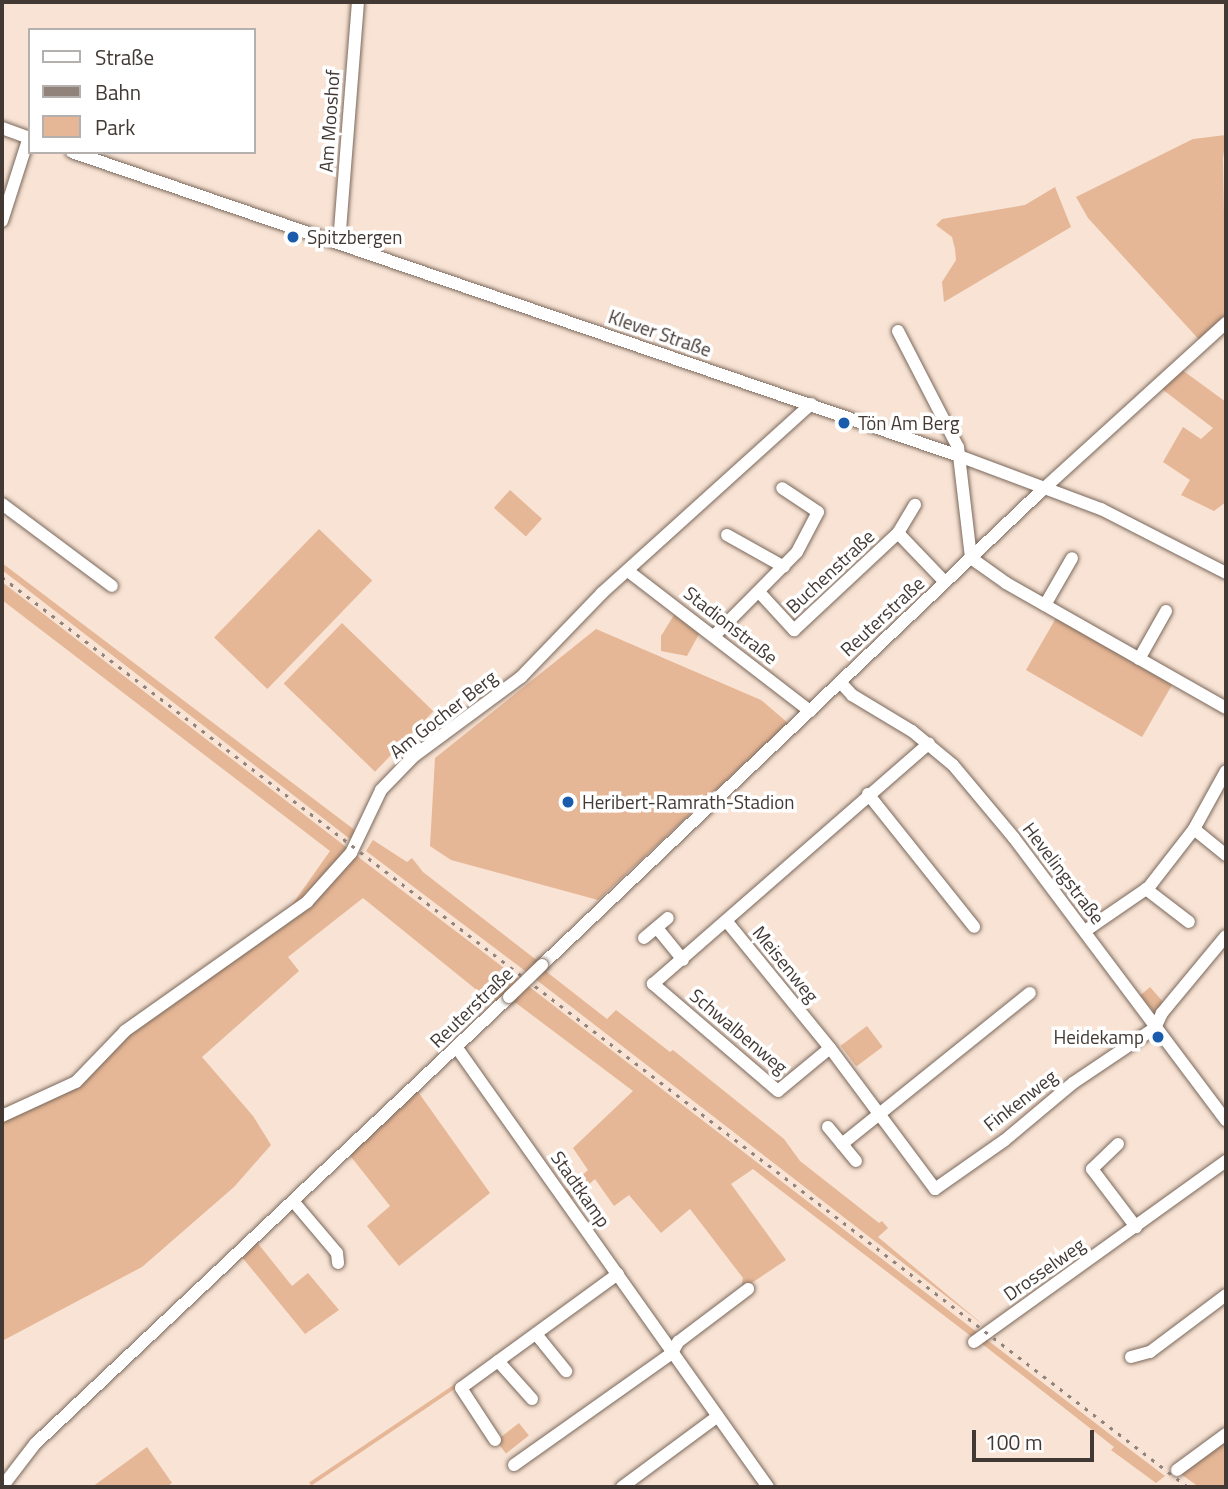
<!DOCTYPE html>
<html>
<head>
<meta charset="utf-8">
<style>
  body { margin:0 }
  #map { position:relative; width:1228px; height:1489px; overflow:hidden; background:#f8e3d4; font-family:"Titillium Web",sans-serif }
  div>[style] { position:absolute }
  .green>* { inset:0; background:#e6b796; transform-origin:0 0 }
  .roads { filter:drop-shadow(0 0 2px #7a685b) drop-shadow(0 0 2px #7a685b) }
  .minor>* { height:12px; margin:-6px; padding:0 6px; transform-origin:6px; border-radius:6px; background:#fff }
  .rail>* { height:2.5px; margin-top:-1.25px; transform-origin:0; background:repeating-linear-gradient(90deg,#91837a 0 3.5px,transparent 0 10.5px) }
  .bridges { filter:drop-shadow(0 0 2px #7a685b) drop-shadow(0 0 2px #7a685b) }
  .minor-bridge>* { height:12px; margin:-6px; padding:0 6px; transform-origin:6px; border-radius:6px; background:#fff }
  .dots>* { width:19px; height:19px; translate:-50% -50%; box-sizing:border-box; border:4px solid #fff; border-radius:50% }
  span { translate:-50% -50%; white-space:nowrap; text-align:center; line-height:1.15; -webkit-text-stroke:7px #fff; paint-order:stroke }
  .street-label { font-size:19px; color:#423934 }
  .poi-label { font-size:19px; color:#423934 }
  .left { translate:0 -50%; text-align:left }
  .right { translate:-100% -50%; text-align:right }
  .frame { position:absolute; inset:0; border:4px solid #423934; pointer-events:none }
  .legend { position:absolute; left:28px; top:28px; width:228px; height:126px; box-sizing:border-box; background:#fff; border:2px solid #b3b0ae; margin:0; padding:9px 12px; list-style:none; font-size:21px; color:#423934 }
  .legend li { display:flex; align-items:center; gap:14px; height:35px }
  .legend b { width:35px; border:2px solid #b3b0ae }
  .scale { position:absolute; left:972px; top:1430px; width:122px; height:32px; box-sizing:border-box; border:4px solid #423934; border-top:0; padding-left:9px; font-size:21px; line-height:24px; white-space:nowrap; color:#423934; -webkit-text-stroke:5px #fff; paint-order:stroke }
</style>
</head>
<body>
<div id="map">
  <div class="green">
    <i style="clip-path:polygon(1226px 135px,1223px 159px,1226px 323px,1203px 344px,1088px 218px,1076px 197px,1193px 139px)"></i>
    <i style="clip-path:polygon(1055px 187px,1071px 227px,944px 302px,942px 282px,956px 260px,955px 249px,952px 237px,936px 225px,942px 219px,1025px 205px)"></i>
    <i style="clip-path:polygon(1178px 367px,1226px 402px,1226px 502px,1214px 511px,1181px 495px,1190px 480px,1163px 462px,1183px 427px,1201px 439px,1213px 428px,1158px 386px)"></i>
    <i style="left:510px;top:490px;width:43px;height:24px;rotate:42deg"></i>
    <i style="left:319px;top:529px;width:74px;height:151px;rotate:44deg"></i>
    <i style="clip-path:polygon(2px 563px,356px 831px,350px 839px,2px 570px)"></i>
    <i style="clip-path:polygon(2px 582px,350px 850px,329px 877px,287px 912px,330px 851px,2px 600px)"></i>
    <i style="clip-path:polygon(674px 615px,699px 634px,687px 656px,661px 651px,661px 636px)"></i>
    <i style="left:1056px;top:618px;width:134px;height:60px;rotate:30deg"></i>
    <i style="left:342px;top:623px;width:127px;height:84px;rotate:44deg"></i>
    <i style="clip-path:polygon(596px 629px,761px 700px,788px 723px,598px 900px,451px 860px,430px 846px,435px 758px)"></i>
    <i style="clip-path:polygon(373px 840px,407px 862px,412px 858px,423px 872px,539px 962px,528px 973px,366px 851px)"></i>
    <i style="clip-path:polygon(353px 853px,520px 980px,494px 1004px,363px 898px,288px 957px,299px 971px,202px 1057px,253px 1116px,271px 1145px,234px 1187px,142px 1267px,2px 1341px,2px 1118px,52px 1097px,126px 1032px,249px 948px)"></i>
    <i style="clip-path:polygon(543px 969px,607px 1019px,616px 1010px,670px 1052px,673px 1050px,784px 1139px,800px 1161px,879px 1223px,882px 1221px,888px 1228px,878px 1237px,986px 1327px,534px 978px)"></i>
    <i style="clip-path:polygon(527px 985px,978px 1333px,972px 1337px,753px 1169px,731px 1184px,786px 1260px,741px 1290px,743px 1278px,690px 1209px,661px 1233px,629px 1195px,614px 1206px,595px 1179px,572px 1199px,566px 1190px,588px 1170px,573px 1148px,633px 1091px,512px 1000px)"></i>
    <i style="left:1150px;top:987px;width:21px;height:13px;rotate:49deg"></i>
    <i style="left:867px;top:1026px;width:26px;height:33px;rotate:53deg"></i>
    <i style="clip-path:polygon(416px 1089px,490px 1193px,399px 1266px,367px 1226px,390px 1206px,348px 1153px)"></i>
    <i style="clip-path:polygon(256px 1241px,292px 1286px,308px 1273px,339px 1310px,305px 1334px,241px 1256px)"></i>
    <i style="clip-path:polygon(986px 1339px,1120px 1442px,1165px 1476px,1156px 1483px,1111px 1450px,1114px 1447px,981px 1343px)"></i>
    <i style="left:455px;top:1384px;width:4px;height:176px;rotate:56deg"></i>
    <i style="left:519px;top:1423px;width:16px;height:29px;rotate:52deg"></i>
    <i style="clip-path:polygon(1226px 1437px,1226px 1487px,1199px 1487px,1178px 1472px)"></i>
    <i style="clip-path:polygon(147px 1447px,172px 1483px,166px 1487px,92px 1487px)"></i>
  </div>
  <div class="roads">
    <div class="minor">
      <i style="left:2px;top:128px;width:30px;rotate:20deg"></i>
      <i style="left:72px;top:152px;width:938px;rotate:18.92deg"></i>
      <i style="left:959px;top:456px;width:152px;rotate:20.5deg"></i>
      <i style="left:1101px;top:509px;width:140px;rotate:27.1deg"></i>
      <i style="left:2px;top:221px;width:88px;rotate:-72.2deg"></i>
      <i style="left:339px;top:243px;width:242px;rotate:-85.5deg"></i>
      <i style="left:898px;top:331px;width:131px;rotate:62.7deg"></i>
      <i style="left:958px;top:447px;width:112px;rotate:83.3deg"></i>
      <i style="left:2px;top:504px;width:137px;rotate:36.7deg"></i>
      <i style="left:898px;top:533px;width:33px;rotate:-59deg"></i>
      <i style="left:727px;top:535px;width:65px;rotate:29.3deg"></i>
      <i style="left:971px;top:558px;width:43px;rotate:35.5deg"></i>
      <i style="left:1006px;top:583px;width:253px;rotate:29.6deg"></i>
      <i style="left:628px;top:571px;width:230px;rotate:37.6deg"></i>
      <i style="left:759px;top:592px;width:52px;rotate:47.4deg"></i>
      <i style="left:794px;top:630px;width:142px;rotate:-43deg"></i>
      <i style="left:898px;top:533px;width:68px;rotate:46.2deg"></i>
      <i style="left:1045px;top:605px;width:54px;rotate:-60.1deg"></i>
      <i style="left:714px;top:636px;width:118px;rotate:-45.3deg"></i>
      <i style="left:797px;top:552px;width:45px;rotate:-62.3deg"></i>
      <i style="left:818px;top:512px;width:43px;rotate:-146.3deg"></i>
      <i style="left:1139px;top:659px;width:55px;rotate:-60.6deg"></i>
      <i style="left:840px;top:682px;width:18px;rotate:47deg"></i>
      <i style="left:852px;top:695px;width:70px;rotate:31deg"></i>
      <i style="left:912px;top:731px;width:53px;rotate:39.7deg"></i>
      <i style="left:953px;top:765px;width:95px;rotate:50.1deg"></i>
      <i style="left:1014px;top:838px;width:353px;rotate:53.1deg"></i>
      <i style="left:868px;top:794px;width:170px;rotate:51.4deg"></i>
      <i style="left:1194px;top:829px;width:41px;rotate:39.1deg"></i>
      <i style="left:1146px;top:889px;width:54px;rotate:37.5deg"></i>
      <i style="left:728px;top:923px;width:161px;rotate:50.8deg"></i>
      <i style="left:830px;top:1048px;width:176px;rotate:53.3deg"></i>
      <i style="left:935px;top:1189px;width:85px;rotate:-35deg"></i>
      <i style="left:1005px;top:1140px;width:89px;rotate:-40deg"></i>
      <i style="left:1073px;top:1083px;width:99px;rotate:-33.9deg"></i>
      <i style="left:1155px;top:1028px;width:17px;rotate:-65deg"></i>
      <i style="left:1162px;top:1013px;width:100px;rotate:-50.3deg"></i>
      <i style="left:657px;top:928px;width:41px;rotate:50.9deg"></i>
      <i style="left:1085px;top:931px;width:78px;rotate:-34.5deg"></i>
      <i style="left:1149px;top:887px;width:73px;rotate:-52.2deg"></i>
      <i style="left:1194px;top:829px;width:66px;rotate:-61.1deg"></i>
      <i style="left:644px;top:938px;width:31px;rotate:-40deg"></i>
      <i style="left:542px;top:965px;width:685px;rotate:-43.52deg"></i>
      <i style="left:1039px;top:493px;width:253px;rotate:-42.3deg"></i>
      <i style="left:457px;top:1048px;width:538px;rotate:54.69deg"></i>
      <i style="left:830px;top:1048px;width:67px;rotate:140.4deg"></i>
      <i style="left:778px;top:1091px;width:165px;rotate:-139.4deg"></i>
      <i style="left:653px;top:984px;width:366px;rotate:-41.1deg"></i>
      <i style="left:2px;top:1116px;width:81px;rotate:-24.7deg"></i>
      <i style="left:76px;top:1082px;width:71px;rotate:-46.1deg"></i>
      <i style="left:125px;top:1031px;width:223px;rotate:-35.3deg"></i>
      <i style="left:307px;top:902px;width:66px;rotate:-48.1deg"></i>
      <i style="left:351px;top:853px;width:70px;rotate:-64.5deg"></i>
      <i style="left:381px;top:790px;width:47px;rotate:-45.9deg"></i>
      <i style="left:414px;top:756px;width:133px;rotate:-36.4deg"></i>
      <i style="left:521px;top:677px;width:117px;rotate:-46deg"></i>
      <i style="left:602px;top:593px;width:282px;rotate:-42.1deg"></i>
      <i style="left:828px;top:1127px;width:44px;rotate:50.5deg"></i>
      <i style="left:842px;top:1144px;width:241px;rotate:-38.8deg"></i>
      <i style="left:1118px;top:1144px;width:36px;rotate:136deg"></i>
      <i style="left:1092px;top:1169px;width:73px;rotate:52.8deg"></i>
      <i style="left:293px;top:1201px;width:68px;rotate:49.8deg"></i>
      <i style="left:337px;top:1253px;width:10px;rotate:84deg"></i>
      <i style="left:536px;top:1334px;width:48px;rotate:51deg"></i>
      <i style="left:974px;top:1342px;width:310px;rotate:-35.7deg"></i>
      <i style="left:1131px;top:1357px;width:20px;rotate:-15deg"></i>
      <i style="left:1150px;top:1352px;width:95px;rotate:-36.9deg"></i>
      <i style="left:498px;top:1361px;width:51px;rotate:48.2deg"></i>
      <i style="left:495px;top:1440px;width:62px;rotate:-123.2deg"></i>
      <i style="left:461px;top:1388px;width:194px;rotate:-36deg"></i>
      <i style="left:514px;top:1465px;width:194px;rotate:-35.3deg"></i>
      <i style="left:672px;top:1353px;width:13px;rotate:-61deg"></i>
      <i style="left:678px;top:1342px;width:88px;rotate:-37.1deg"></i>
      <i style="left:1177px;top:1470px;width:61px;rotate:-36.3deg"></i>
      <i style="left:2px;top:1487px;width:54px;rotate:-52.5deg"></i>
      <i style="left:35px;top:1444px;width:652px;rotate:-43.32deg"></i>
      <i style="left:622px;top:1487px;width:119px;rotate:-36.5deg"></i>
    </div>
  </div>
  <div class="rail">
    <i style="left:2px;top:577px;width:1495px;rotate:37.5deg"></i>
  </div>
  <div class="bridges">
    <div class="minor-bridge">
      <i style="left:509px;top:997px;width:46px;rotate:-44.1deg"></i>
    </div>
  </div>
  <div class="dots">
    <i style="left:293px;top:237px;background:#1b5bac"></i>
    <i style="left:844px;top:423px;background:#1b5bac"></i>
    <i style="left:568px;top:802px;background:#1b5bac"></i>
    <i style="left:1158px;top:1037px;background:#1b5bac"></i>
  </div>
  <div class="street-label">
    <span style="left:329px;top:121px;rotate:-86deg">Am Mooshof</span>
    <span style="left:660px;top:333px;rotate:19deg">Klever Straße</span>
    <span style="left:830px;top:571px;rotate:-43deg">Buchenstraße</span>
    <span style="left:882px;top:616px;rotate:-43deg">Reuterstraße</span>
    <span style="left:731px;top:625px;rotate:38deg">Stadionstraße</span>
    <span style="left:443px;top:714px;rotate:-38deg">Am Gocher Berg</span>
    <span style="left:1064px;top:873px;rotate:53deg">Hevelingstraße</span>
    <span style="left:786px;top:964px;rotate:51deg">Meisenweg</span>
    <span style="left:471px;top:1007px;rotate:-44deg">Reuterstraße</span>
    <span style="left:739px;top:1031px;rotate:40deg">Schwalbenweg</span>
    <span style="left:1020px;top:1100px;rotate:-38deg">Finkenweg</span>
    <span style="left:581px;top:1189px;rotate:55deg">Stadtkamp</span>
    <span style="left:1044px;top:1269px;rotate:-35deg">Drosselweg</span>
  </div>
  <div class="poi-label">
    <span class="left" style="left:307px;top:237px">Spitzbergen</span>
    <span class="left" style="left:858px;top:423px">Tön Am Berg</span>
    <span class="left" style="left:582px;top:802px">Heribert-Ramrath-Stadion</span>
    <span class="right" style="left:1144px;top:1037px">Heidekamp</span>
  </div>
  <div class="frame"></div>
  <ul class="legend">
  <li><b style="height:9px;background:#fff"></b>Straße</li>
  <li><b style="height:9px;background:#91837a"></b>Bahn</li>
  <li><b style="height:19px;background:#e6b796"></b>Park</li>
  </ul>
  <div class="scale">100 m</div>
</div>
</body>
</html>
